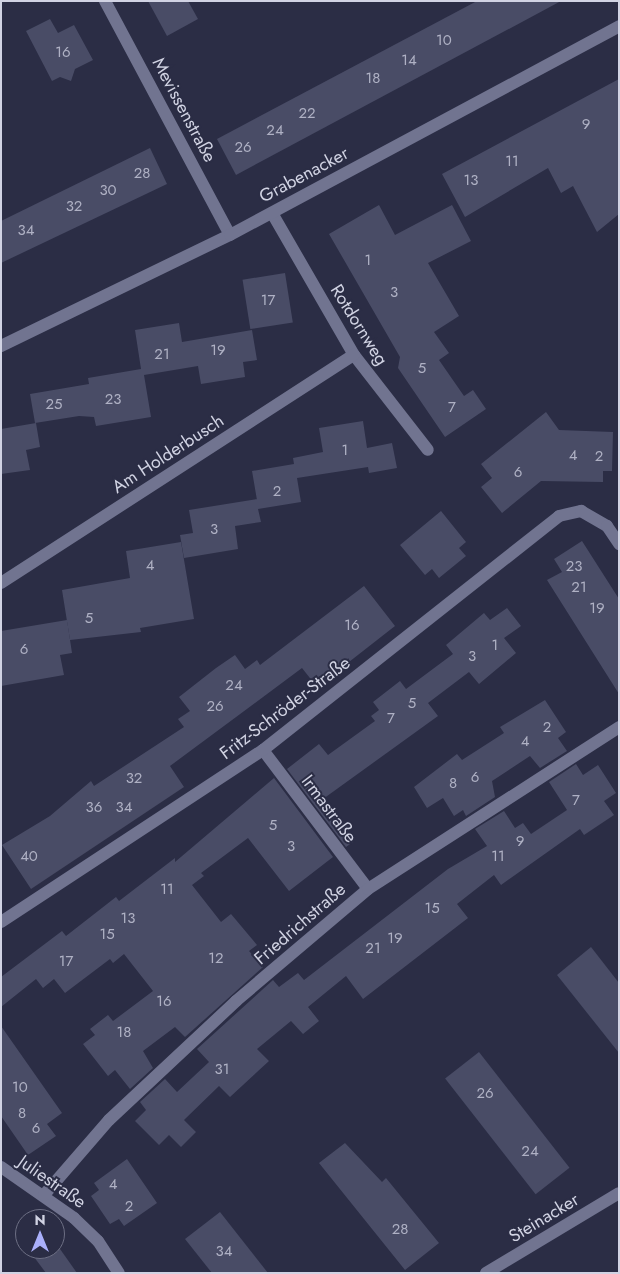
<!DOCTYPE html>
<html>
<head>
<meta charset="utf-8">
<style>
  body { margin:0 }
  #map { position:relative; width:620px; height:1274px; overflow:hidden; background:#2b2d45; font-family:Jost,sans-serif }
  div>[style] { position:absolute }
  .building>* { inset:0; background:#494c66; transform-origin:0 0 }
  .street>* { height:12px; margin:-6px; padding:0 6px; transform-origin:6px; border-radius:6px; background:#717490 }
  span { translate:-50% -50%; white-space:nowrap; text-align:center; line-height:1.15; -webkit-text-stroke:4px #2b2d45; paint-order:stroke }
  .number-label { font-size:15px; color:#afb1c4 }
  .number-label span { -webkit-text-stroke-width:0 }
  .street-label { font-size:18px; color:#d1d3e3 }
  .frame { position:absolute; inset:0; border:2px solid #d1d3e3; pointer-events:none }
  .north { position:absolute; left:15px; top:1209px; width:50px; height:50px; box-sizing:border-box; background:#2b2d45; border:1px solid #6d6f84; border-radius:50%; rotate:0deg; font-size:14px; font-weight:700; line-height:20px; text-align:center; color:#d1d3e3 }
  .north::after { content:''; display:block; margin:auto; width:18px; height:22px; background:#aab0fb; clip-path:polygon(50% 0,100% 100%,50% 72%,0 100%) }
</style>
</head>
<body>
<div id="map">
  <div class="building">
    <i style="clip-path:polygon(148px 1px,188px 1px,198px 19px,167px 36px)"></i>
    <i style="clip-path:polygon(477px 1px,561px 1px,236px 175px,217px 139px)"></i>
    <i style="clip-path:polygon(50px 19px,58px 33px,74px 25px,93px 60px,75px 69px,71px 81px,60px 77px,52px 81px,26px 31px)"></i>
    <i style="clip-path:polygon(619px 79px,619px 214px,597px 232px,573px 186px,561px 193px,548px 168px,465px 217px,442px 174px)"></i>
    <i style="clip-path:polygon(150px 148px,167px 184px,1px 263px,1px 221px)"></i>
    <i style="clip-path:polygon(379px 205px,395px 235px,452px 205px,471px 241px,428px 263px,459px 316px,434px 332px,449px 353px,439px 360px,464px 396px,473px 390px,486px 409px,445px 437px,398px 368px,400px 357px,329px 234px)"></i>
    <i style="left:285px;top:273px;width:50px;height:43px;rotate:81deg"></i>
    <i style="clip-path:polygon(179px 323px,182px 342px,252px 330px,257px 360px,243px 362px,245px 377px,201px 384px,198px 366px,144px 375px,151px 417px,96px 426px,94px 417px,79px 416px,35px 423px,30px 394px,89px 384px,88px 378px,141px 369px,135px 330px)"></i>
    <i style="clip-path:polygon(546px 412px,559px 430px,613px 432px,612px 471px,603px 471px,603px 482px,541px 481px,502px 513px,481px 487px,492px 478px,481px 464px)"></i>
    <i style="clip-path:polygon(363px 421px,367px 448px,392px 443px,397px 468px,369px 473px,368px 467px,297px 478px,301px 502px,258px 509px,261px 522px,235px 526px,238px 549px,184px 558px,180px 535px,193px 533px,189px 510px,257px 499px,258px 506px,252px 471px,294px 464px,293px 458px,323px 452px,319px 428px)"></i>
    <i style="clip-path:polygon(36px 423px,40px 447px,26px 450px,30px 470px,1px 474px,1px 429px)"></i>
    <i style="clip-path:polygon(441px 511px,466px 542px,459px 548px,466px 556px,439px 578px,432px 569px,425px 575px,400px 545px)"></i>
    <i style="clip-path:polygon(582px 541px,619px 599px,619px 694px,547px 580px,562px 572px,554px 559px)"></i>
    <i style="clip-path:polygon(181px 542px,194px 619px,140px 628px,141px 632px,70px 640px,62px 590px,130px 578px,126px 551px)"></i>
    <i style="clip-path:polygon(364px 586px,395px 626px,317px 687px,302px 668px,170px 766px,184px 787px,31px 889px,2px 845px,50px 816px,91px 781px,94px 786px,184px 727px,178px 719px,190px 711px,179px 697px,216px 668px,235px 655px,245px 669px,257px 660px,260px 665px)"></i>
    <i style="clip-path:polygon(507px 608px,521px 626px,504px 638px,516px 653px,479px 684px,469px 672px,428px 703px,438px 716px,323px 799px,353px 842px,346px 847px,287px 769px,319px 744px,328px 755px,375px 721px,371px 716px,379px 710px,373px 702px,400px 681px,406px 689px,453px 654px,446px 645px,484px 613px,490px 620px)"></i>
    <i style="clip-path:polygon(67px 620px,72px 653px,60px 655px,64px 675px,1px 686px,1px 631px)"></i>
    <i style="clip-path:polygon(545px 700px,566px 732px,558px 738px,567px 751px,540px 768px,530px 756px,492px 781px,495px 797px,466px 816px,463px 810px,454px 816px,443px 798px,427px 808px,414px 787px,457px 754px,462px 760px,504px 733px,500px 727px)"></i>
    <i style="clip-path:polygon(576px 764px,583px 775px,598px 765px,616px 793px,604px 801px,614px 815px,584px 835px,580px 829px,501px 885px,494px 875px,457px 904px,468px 918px,363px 999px,346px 976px,308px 1007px,319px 1021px,303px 1034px,291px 1021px,257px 1049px,269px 1061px,230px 1097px,219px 1086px,184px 1120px,196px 1132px,181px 1147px,169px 1135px,159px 1145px,135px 1121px,146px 1110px,140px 1102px,165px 1079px,177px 1092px,209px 1062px,197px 1049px,273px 980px,279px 987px,298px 973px,304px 980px,448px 869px,487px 846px,475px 829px,504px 811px,515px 828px,523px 823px,531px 834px,567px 810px,549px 782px)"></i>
    <i style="clip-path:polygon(274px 778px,333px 857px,289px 891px,248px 838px,201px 873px,204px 876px,192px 885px,221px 922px,231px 914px,257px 945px,249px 951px,263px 967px,185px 1037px,175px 1027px,143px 1051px,153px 1068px,130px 1089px,115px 1070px,108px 1076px,83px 1044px,95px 1035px,90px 1029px,108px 1015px,113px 1021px,153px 991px,124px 954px,113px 963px,110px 959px,65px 993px,54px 979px,43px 988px,36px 979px,1px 1007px,1px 977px,62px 931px,66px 936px,116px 897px,119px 901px,175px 858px,175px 862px)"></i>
    <i style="clip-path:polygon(591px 947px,619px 983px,619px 1053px,557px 975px)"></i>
    <i style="clip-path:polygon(1px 1026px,62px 1113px,47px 1124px,56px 1136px,28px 1155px,1px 1116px)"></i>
    <i style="left:479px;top:1052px;width:147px;height:43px;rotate:52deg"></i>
    <i style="clip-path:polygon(345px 1143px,382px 1182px,386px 1178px,439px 1243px,405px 1270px,319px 1163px)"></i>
    <i style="clip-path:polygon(127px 1159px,157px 1203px,124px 1226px,119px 1219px,110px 1224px,91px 1196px,99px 1190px,94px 1183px)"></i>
    <i style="clip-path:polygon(220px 1212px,268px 1273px,212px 1273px,185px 1239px)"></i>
    <i style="clip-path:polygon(28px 1249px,60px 1249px,77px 1273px,46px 1273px)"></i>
  </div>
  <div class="street">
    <i style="left:105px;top:1px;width:265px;rotate:61.9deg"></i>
    <i style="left:272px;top:213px;width:164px;rotate:60deg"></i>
    <i style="left:354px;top:355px;width:120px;rotate:52.1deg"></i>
    <i style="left:1px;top:346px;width:254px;rotate:-25.9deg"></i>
    <i style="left:230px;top:235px;width:442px;rotate:-28.2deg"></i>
    <i style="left:1px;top:583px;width:420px;rotate:-32.9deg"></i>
    <i style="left:263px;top:750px;width:174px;rotate:52.9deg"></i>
    <i style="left:1px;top:922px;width:313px;rotate:-33.3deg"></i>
    <i style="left:263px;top:750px;width:377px;rotate:-38.3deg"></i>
    <i style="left:559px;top:516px;width:23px;rotate:-13deg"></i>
    <i style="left:581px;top:511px;width:30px;rotate:30deg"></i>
    <i style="left:607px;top:526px;width:22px;rotate:56deg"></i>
    <i style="left:1px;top:1167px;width:89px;rotate:34.9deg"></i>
    <i style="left:74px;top:1218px;width:33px;rotate:44deg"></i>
    <i style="left:98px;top:1241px;width:38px;rotate:57deg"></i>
    <i style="left:44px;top:1195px;width:99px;rotate:-49.1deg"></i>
    <i style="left:109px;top:1120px;width:174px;rotate:-43.1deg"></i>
    <i style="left:236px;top:1001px;width:173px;rotate:-40.3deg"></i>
    <i style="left:368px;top:889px;width:299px;rotate:-32.8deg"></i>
    <i style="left:486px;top:1273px;width:155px;rotate:-31deg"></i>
  </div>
  <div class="number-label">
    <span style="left:444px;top:41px">10</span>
    <span style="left:63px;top:53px">16</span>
    <span style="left:409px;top:61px">14</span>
    <span style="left:373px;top:79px">18</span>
    <span style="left:307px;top:114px">22</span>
    <span style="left:586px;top:125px">9</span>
    <span style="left:275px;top:131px">24</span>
    <span style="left:243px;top:148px">26</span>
    <span style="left:512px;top:162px">11</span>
    <span style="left:142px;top:174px">28</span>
    <span style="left:471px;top:181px">13</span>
    <span style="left:108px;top:191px">30</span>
    <span style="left:74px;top:207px">32</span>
    <span style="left:26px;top:231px">34</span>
    <span style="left:368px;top:261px">1</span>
    <span style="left:394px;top:293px">3</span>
    <span style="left:268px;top:301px">17</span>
    <span style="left:218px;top:351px">19</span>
    <span style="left:162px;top:355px">21</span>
    <span style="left:422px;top:369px">5</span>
    <span style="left:113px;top:400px">23</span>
    <span style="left:54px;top:405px">25</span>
    <span style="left:452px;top:408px">7</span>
    <span style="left:345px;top:451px">1</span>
    <span style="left:573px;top:456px">4</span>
    <span style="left:599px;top:457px">2</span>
    <span style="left:518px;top:473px">6</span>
    <span style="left:277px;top:492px">2</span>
    <span style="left:214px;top:530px">3</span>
    <span style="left:150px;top:566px">4</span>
    <span style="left:574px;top:567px">23</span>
    <span style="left:579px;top:588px">21</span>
    <span style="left:597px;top:609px">19</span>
    <span style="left:89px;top:619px">5</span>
    <span style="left:352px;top:626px">16</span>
    <span style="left:495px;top:646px">1</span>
    <span style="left:24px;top:650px">6</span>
    <span style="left:472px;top:657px">3</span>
    <span style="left:234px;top:686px">24</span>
    <span style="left:412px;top:704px">5</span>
    <span style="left:215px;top:707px">26</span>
    <span style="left:391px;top:719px">7</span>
    <span style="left:547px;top:728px">2</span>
    <span style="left:525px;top:742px">4</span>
    <span style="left:475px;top:778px">6</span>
    <span style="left:134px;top:779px">32</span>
    <span style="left:453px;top:784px">8</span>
    <span style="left:576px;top:801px">7</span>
    <span style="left:94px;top:808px">36</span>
    <span style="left:124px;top:808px">34</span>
    <span style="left:273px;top:826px">5</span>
    <span style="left:520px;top:842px">9</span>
    <span style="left:291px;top:847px">3</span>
    <span style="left:29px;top:857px">40</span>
    <span style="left:498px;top:857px">11</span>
    <span style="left:167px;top:890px">11</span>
    <span style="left:432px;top:909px">15</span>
    <span style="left:128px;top:919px">13</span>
    <span style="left:107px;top:935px">15</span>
    <span style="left:395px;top:939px">19</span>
    <span style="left:373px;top:949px">21</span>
    <span style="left:216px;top:959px">12</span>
    <span style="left:66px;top:962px">17</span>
    <span style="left:164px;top:1002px">16</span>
    <span style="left:124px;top:1033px">18</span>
    <span style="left:222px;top:1070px">31</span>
    <span style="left:20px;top:1088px">10</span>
    <span style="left:485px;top:1094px">26</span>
    <span style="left:22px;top:1114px">8</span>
    <span style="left:36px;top:1129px">6</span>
    <span style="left:530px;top:1152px">24</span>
    <span style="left:113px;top:1185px">4</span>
    <span style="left:129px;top:1207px">2</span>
    <span style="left:400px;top:1230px">28</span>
    <span style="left:224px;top:1252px">34</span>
  </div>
  <div class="street-label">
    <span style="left:184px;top:110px;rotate:62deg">Mevissenstraße</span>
    <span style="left:304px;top:175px;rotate:-28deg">Grabenacker</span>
    <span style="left:359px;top:325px;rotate:58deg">Rotdornweg</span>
    <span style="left:168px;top:454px;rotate:-33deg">Am Holderbusch</span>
    <span style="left:285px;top:708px;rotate:-37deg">Fritz-Schröder-Straße</span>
    <span style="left:329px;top:809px;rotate:53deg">Irmastraße</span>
    <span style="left:300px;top:924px;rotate:-41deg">Friedrichstraße</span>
    <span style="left:52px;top:1182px;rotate:35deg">Juliestraße</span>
    <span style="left:544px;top:1218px;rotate:-31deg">Steinacker</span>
  </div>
  <div class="frame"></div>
  <div class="north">N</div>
</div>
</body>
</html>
